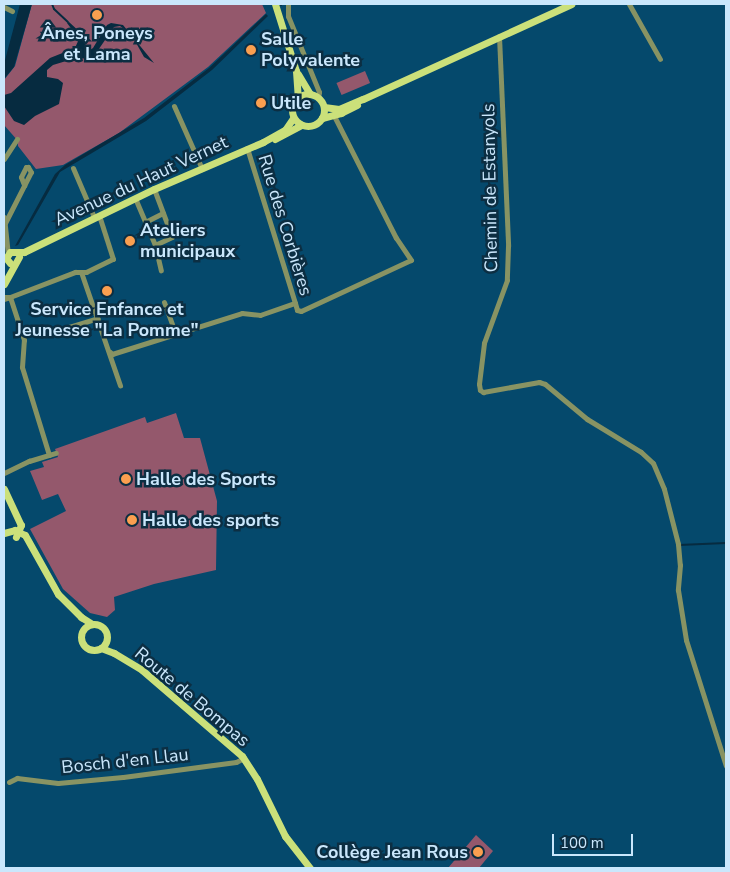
<!DOCTYPE html>
<html>
<head>
<meta charset="utf-8">
<style>
  body { margin:0 }
  #map { position:relative; width:730px; height:872px; overflow:hidden; background:#05496c; font-family:"Nunito Sans",sans-serif }
  div>[style] { position:absolute }
  .green>* { inset:0; background:#94586c; transform-origin:0 0 }
  .water>* { inset:0; background:#062b40 }
  .stream>* { height:2px; margin:-1px; padding:0 1px; transform-origin:1px; border-radius:1px; background:#062b40 }
  .minor>* { height:5px; margin:-2.5px; padding:0 2.5px; transform-origin:2.5px; border-radius:2.5px; background:#889363 }
  .major>* { height:7px; margin:-3.5px; padding:0 3.5px; transform-origin:3.5px; border-radius:3.5px; background:#cbe07a }
  .major>.ring { margin:-3.5px; padding:0; box-sizing:content-box; background:none; border:7px solid #cbe07a; border-radius:50% }
  .dots>* { width:14px; height:14px; translate:-50% -50%; box-sizing:border-box; border:2px solid #0c2e42; border-radius:50% }
  span { translate:-50% -50%; white-space:nowrap; text-align:center; line-height:1.15; -webkit-text-stroke:5px #0c2e42; paint-order:stroke }
  .poi-label { font-size:18px; color:#cae7fc; font-weight:700 }
  .left { translate:0 -50%; text-align:left }
  .right { translate:-100% -50%; text-align:right }
  .street-label { font-size:18px; color:#cae7fc }
  .frame { position:absolute; inset:0; border:5px solid #cae7fc; pointer-events:none }
  .scale { position:absolute; left:552px; top:834px; width:81px; height:22px; box-sizing:border-box; border:2px solid #cae7fc; border-top:0; padding-left:6px; font-size:15px; line-height:18px; white-space:nowrap; color:#cae7fc; -webkit-text-stroke:4px #0c2e42; paint-order:stroke }
</style>
</head>
<body>
<div id="map">
  <div class="green">
    <i style="clip-path:polygon(32px 4px,262px 4px,266px 13px,208px 67px,119px 133px,63px 165px,36px 169px,18px 146px,18px 141px,4px 125px,4px 80px,15px 66px)"></i>
    <i style="left:365px;top:71px;width:13px;height:31px;rotate:67deg"></i>
    <i style="clip-path:polygon(176px 413px,184px 438px,200px 438px,217px 501px,216px 570px,154px 584px,114px 597px,115px 610px,107px 617px,90px 613px,63px 589px,30px 529px,66px 511px,58px 494px,42px 500px,30px 471px,44px 467px,42px 462px,58px 457px,55px 449px,145px 417px,147px 423px)"></i>
    <i style="clip-path:polygon(476px 835px,493px 851px,479px 868px,448px 868px)"></i>
  </div>
  <div class="water">
    <i style="clip-path:polygon(20px 4px,32px 4px,14px 67px,4px 79px,4px 64px)"></i>
    <i style="clip-path:polygon(266px 14px,268px 16px,212px 70px,146px 121px,60px 172px,18px 245px,15px 246px,55px 174px,65px 165px,144px 118px,209px 68px)"></i>
    <i style="clip-path:polygon(69px 22px,82px 34px,86px 47px,90px 50px,93px 48px,107px 25px,111px 23px,123px 25px,154px 63px,144px 57px,135px 41px,124px 29px,120px 26px,114px 27px,92px 59px,76px 58px,53px 65px,47px 70px,47px 77px,58px 79px,63px 83px,59px 104px,35px 116px,24px 125px,14px 121px,4px 106px,4px 95px,11px 93px,50px 58px,75px 48px,79px 39px,67px 23px)"></i>
  </div>
  <div class="stream">
    <i style="left:52px;top:4px;width:5px;rotate:68deg"></i>
    <i style="left:54px;top:9px;width:19px;rotate:43deg"></i>
    <i style="left:281px;top:5px;width:1px;rotate:-90deg"></i>
    <i style="left:679px;top:545px;width:47px;rotate:-2.4deg"></i>
  </div>
  <div class="minor">
    <i style="left:288px;top:4px;width:12px;rotate:90deg"></i>
    <i style="left:288px;top:16px;width:82px;rotate:67.8deg"></i>
    <i style="left:319px;top:92px;width:6px;rotate:99deg"></i>
    <i style="left:629px;top:4px;width:63px;rotate:60.6deg"></i>
    <i style="left:4px;top:7px;width:9px;rotate:27deg"></i>
    <i style="left:499px;top:36px;width:210px;rotate:87.5deg"></i>
    <i style="left:508px;top:246px;width:34px;rotate:92deg"></i>
    <i style="left:507px;top:280px;width:67px;rotate:110.1deg"></i>
    <i style="left:484px;top:343px;width:41px;rotate:97deg"></i>
    <i style="left:479px;top:384px;width:6px;rotate:81deg"></i>
    <i style="left:480px;top:390px;width:4px;rotate:34deg"></i>
    <i style="left:483px;top:392px;width:57px;rotate:-10.1deg"></i>
    <i style="left:539px;top:382px;width:6px;rotate:18deg"></i>
    <i style="left:545px;top:384px;width:55px;rotate:39.8deg"></i>
    <i style="left:587px;top:419px;width:63px;rotate:31.4deg"></i>
    <i style="left:641px;top:452px;width:16px;rotate:43deg"></i>
    <i style="left:653px;top:463px;width:28px;rotate:67deg"></i>
    <i style="left:664px;top:489px;width:57px;rotate:75.7deg"></i>
    <i style="left:678px;top:544px;width:21px;rotate:85deg"></i>
    <i style="left:680px;top:565px;width:25px;rotate:95deg"></i>
    <i style="left:678px;top:590px;width:51px;rotate:80.9deg"></i>
    <i style="left:686px;top:640px;width:132px;rotate:72.4deg"></i>
    <i style="left:174px;top:106px;width:69px;rotate:66deg"></i>
    <i style="left:247px;top:148px;width:162px;rotate:72.8deg"></i>
    <i style="left:295px;top:303px;width:7px;rotate:74deg"></i>
    <i style="left:297px;top:310px;width:4px;rotate:14deg"></i>
    <i style="left:301px;top:311px;width:121px;rotate:-24.9deg"></i>
    <i style="left:411px;top:260px;width:27px;rotate:-124deg"></i>
    <i style="left:396px;top:238px;width:139px;rotate:-116.9deg"></i>
    <i style="left:4px;top:159px;width:24px;rotate:-57deg"></i>
    <i style="left:73px;top:168px;width:53px;rotate:66.8deg"></i>
    <i style="left:154px;top:189px;width:51px;rotate:69.4deg"></i>
    <i style="left:172px;top:237px;width:19px;rotate:155deg"></i>
    <i style="left:135px;top:198px;width:51px;rotate:66.9deg"></i>
    <i style="left:155px;top:245px;width:26px;rotate:77deg"></i>
    <i style="left:4px;top:217px;width:36px;rotate:84deg"></i>
    <i style="left:145px;top:222px;width:20px;rotate:-27deg"></i>
    <i style="left:5px;top:223px;width:57px;rotate:-63deg"></i>
    <i style="left:31px;top:172px;width:6px;rotate:-121deg"></i>
    <i style="left:28px;top:167px;width:2px;rotate:180deg"></i>
    <i style="left:26px;top:167px;width:11px;rotate:117deg"></i>
    <i style="left:21px;top:177px;width:9px;rotate:69deg"></i>
    <i style="left:81px;top:272px;width:5px"></i>
    <i style="left:86px;top:272px;width:30px;rotate:-26deg"></i>
    <i style="left:113px;top:259px;width:46px;rotate:-107.7deg"></i>
    <i style="left:4px;top:297px;width:6px"></i>
    <i style="left:10px;top:297px;width:6px;rotate:162deg"></i>
    <i style="left:164px;top:302px;width:33px;rotate:70deg"></i>
    <i style="left:69px;top:327px;width:30px;rotate:-17deg"></i>
    <i style="left:110px;top:352px;width:3px;rotate:45deg"></i>
    <i style="left:112px;top:354px;width:136px;rotate:-17.5deg"></i>
    <i style="left:242px;top:313px;width:18px;rotate:6deg"></i>
    <i style="left:260px;top:315px;width:37px;rotate:-19deg"></i>
    <i style="left:49px;top:455px;width:92px;rotate:-107.1deg"></i>
    <i style="left:22px;top:367px;width:27px;rotate:-86deg"></i>
    <i style="left:24px;top:340px;width:45px;rotate:-108deg"></i>
    <i style="left:10px;top:297px;width:70px;rotate:-21deg"></i>
    <i style="left:75px;top:272px;width:6px"></i>
    <i style="left:81px;top:272px;width:120px;rotate:71deg"></i>
    <i style="left:4px;top:473px;width:28px;rotate:-26deg"></i>
    <i style="left:29px;top:461px;width:28px;rotate:-17deg"></i>
    <i style="left:9px;top:782px;width:9px;rotate:-27deg"></i>
    <i style="left:17px;top:778px;width:41px;rotate:7deg"></i>
    <i style="left:58px;top:783px;width:65px;rotate:-5.3deg"></i>
    <i style="left:123px;top:777px;width:114px;rotate:-7.6deg"></i>
    <i style="left:236px;top:762px;width:9px;rotate:-27deg"></i>
  </div>
  <div class="major">
    <i style="left:275px;top:4px;width:70px;rotate:72.6deg"></i>
    <i style="left:296px;top:71px;width:26px;rotate:86deg"></i>
    <i style="left:298px;top:74px;width:23px;rotate:59deg"></i>
    <i class="ring" style="left:292px;top:94px;width:25px;height:25px"></i>
    <i style="left:324px;top:107px;width:15px;rotate:8deg"></i>
    <i style="left:339px;top:109px;width:26px;rotate:-23deg"></i>
    <i style="left:363px;top:99px;width:229px;rotate:-24.5deg"></i>
    <i style="left:322px;top:118px;width:20px;rotate:-15deg"></i>
    <i style="left:341px;top:113px;width:18px;rotate:-27deg"></i>
    <i style="left:275px;top:139px;width:30px;rotate:-28deg"></i>
    <i style="left:10px;top:263px;width:6px;rotate:-129deg"></i>
    <i style="left:6px;top:258px;width:7px;rotate:-56deg"></i>
    <i style="left:10px;top:252px;width:14px"></i>
    <i style="left:24px;top:252px;width:144px;rotate:-25.9deg"></i>
    <i style="left:154px;top:189px;width:119px;rotate:-23.3deg"></i>
    <i style="left:263px;top:142px;width:25px;rotate:-29deg"></i>
    <i style="left:285px;top:130px;width:14px;rotate:-56deg"></i>
    <i style="left:4px;top:284px;width:31px;rotate:-61deg"></i>
    <i style="left:4px;top:489px;width:40px;rotate:65deg"></i>
    <i style="left:21px;top:525px;width:13px;rotate:113deg"></i>
    <i style="left:4px;top:533px;width:11px;rotate:-15deg"></i>
    <i style="left:15px;top:530px;width:11px;rotate:27deg"></i>
    <i style="left:25px;top:535px;width:68px;rotate:60.8deg"></i>
    <i style="left:58px;top:594px;width:33px;rotate:45deg"></i>
    <i style="left:81px;top:617px;width:13px;rotate:32deg"></i>
    <i class="ring" style="left:81px;top:624px;width:19px;height:19px"></i>
    <i style="left:101px;top:648px;width:14px;rotate:21deg"></i>
    <i style="left:114px;top:653px;width:33px;rotate:31deg"></i>
    <i style="left:142px;top:670px;width:132px;rotate:40.7deg"></i>
    <i style="left:242px;top:756px;width:27px;rotate:57deg"></i>
    <i style="left:257px;top:779px;width:64px;rotate:63.8deg"></i>
    <i style="left:285px;top:836px;width:41px;rotate:52deg"></i>
  </div>
  <div class="dots">
    <i style="left:97px;top:15px;background:#fa9f50"></i>
    <i style="left:251px;top:50px;background:#fa9f50"></i>
    <i style="left:261px;top:103px;background:#fa9f50"></i>
    <i style="left:130px;top:241px;background:#fa9f50"></i>
    <i style="left:107px;top:291px;background:#fa9f50"></i>
    <i style="left:126px;top:479px;background:#fa9f50"></i>
    <i style="left:132px;top:520px;background:#fa9f50"></i>
    <i style="left:478px;top:852px;background:#fa9f50"></i>
  </div>
  <div class="poi-label">
    <span style="left:97px;top:44px">Ânes, Poneys<br>et Lama</span>
    <span class="left" style="left:261px;top:50px">Salle<br>Polyvalente</span>
    <span class="left" style="left:271px;top:103px">Utile</span>
    <span class="left" style="left:140px;top:241px">Ateliers<br>municipaux</span>
    <span style="left:107px;top:320px">Service Enfance et<br>Jeunesse "La Pomme"</span>
    <span class="left" style="left:136px;top:479px">Halle des Sports</span>
    <span class="left" style="left:142px;top:520px">Halle des sports</span>
    <span class="right" style="left:468px;top:852px">Collège Jean Rous</span>
  </div>
  <div class="street-label">
    <span style="left:141px;top:181px;rotate:-25deg">Avenue du Haut Vernet</span>
    <span style="left:490px;top:188px;rotate:-91deg">Chemin de Estanyols</span>
    <span style="left:285px;top:225px;rotate:73deg">Rue des Corbières</span>
    <span style="left:192px;top:697px;rotate:40deg">Route de Bompas</span>
    <span style="left:125px;top:761px;rotate:-6deg">Bosch d'en Llau</span>
  </div>
  <div class="frame"></div>
  <div class="scale">100 m</div>
</div>
</body>
</html>
